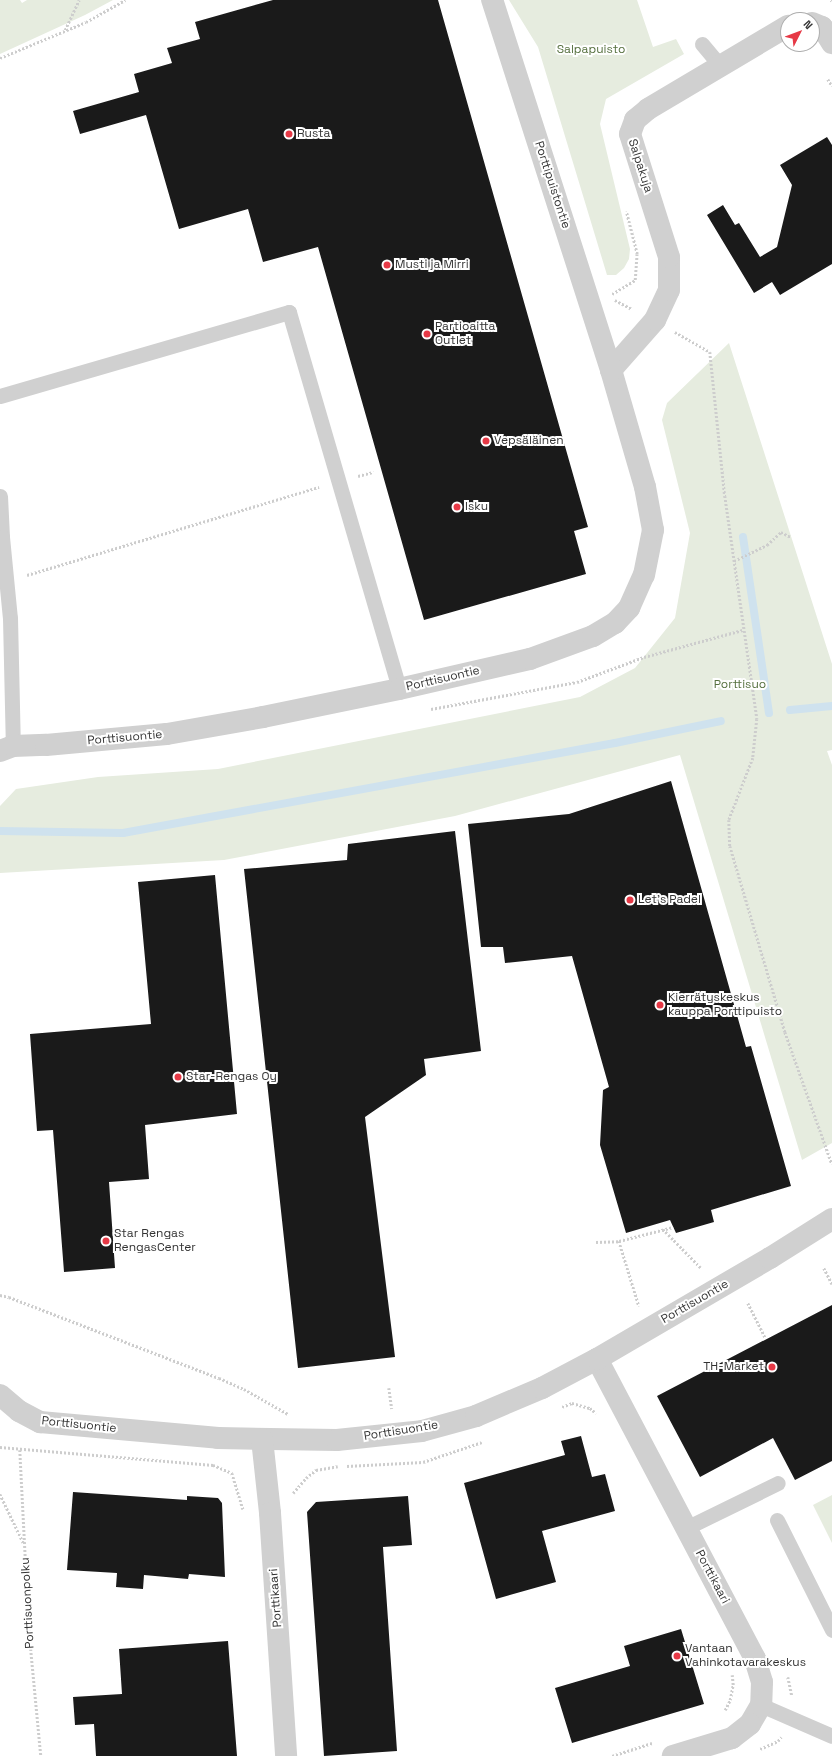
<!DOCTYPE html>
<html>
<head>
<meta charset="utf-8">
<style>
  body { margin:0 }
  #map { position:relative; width:832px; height:1756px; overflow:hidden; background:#fff; font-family:"Space Grotesk",sans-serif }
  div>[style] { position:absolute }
  .green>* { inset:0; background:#e6ecdf }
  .stream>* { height:8px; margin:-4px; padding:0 4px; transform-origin:4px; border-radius:4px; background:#cfe2ee }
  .building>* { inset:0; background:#1a1a1a }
  .path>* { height:2.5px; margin-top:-1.25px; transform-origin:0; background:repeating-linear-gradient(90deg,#cdcdcd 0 2px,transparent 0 4px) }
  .service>* { height:15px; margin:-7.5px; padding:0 7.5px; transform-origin:7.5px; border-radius:7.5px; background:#d0d0d0 }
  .minor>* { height:22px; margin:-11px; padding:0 11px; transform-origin:11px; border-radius:11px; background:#d0d0d0 }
  .dots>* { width:11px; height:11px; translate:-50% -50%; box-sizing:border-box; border:2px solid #fff; border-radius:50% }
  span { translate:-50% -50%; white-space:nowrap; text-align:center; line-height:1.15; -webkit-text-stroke:4px #fff; paint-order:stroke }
  .park-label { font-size:12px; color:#56703f }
  .poi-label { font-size:12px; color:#333 }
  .left { translate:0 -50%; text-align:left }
  .right { translate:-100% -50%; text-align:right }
  .street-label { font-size:12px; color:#333 }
  .north { position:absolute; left:780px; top:12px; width:40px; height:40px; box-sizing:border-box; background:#fff; border:1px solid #adadad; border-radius:50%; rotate:48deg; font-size:11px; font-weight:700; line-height:16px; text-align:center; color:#333 }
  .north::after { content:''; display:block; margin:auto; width:14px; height:18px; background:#e63946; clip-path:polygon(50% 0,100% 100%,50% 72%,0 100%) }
</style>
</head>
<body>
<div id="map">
  <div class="green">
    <i style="clip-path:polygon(0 0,20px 0,22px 3px,27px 0,113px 0,85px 15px,0 54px)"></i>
    <i style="clip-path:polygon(509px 0,637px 0,653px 47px,676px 39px,684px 54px,606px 99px,600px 124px,630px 249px,629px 259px,624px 268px,616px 275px,607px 275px,538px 47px)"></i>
    <i style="clip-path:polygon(729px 343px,832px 664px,832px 750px,827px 751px,832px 765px,832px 1143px,802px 1160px,680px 755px,455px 816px,224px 860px,0 873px,0 806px,16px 789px,98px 777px,218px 769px,580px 697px,635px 668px,675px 618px,690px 533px,662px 420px,667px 403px)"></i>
    <i style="clip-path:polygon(832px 1495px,832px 1543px,813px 1505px)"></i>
  </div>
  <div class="stream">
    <i style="left:743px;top:537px;width:178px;rotate:81.6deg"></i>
    <i style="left:790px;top:710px;width:42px;rotate:-5.4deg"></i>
    <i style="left:0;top:831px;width:123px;rotate:0.9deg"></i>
    <i style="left:123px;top:833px;width:500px;rotate:-10.37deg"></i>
    <i style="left:615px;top:743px;width:108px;rotate:-11.7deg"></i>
  </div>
  <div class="building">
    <i style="clip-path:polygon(273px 0,438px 0,588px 527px,574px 531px,586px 574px,424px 620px,318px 247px,263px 262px,248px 209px,179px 229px,146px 115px,80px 134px,73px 111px,139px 92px,134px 74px,172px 63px,167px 48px,200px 39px,195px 22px)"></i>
    <i style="clip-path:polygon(827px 137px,832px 145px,832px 264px,780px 295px,772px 282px,754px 293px,707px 215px,723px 205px,735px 225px,739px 223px,760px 257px,777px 247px,792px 185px,780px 165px)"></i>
    <i style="clip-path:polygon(671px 781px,746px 1047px,751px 1046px,791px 1186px,711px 1210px,714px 1222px,676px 1233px,670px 1220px,626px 1233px,600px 1145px,603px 1090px,609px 1087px,572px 956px,505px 963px,503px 947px,481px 947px,468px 824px,569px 814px)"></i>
    <i style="clip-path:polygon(455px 831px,481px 1051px,424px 1059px,426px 1075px,365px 1117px,395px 1357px,298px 1368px,244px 869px,347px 860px,348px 844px)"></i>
    <i style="clip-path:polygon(215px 875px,237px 1114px,145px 1125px,149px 1179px,109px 1182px,115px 1268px,64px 1272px,53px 1130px,37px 1131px,30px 1034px,151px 1024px,138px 882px)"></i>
    <i style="clip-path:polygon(832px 1305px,832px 1461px,795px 1480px,773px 1438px,700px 1477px,657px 1396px)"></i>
    <i style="clip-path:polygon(581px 1436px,592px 1477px,605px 1474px,615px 1511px,542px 1531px,556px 1582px,496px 1599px,464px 1483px,565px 1455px,561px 1441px)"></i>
    <i style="clip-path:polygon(73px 1492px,187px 1500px,187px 1496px,218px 1498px,222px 1503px,225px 1577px,189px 1574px,188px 1579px,144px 1575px,143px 1589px,116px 1587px,117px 1573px,67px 1570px)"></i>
    <i style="clip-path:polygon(408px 1496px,412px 1545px,383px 1547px,397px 1751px,324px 1756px,307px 1512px,316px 1502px)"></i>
    <i style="clip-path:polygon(681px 1629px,704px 1704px,572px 1743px,555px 1688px,630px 1666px,624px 1646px)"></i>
    <i style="clip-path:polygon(228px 1641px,237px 1756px,96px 1756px,94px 1724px,75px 1725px,73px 1697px,122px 1694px,119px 1649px)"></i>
  </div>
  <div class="path">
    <i style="left:831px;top:0;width:1px;rotate:45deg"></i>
    <i style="left:65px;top:30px;width:33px;rotate:-65deg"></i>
    <i style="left:0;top:58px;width:93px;rotate:-22.7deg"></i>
    <i style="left:86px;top:22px;width:45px;rotate:-29.4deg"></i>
    <i style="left:828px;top:79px;width:8px;rotate:60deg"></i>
    <i style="left:612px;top:294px;width:27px;rotate:-31deg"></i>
    <i style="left:635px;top:280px;width:26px;rotate:-86deg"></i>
    <i style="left:637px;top:254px;width:44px;rotate:-104.3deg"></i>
    <i style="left:615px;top:300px;width:19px;rotate:28deg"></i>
    <i style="left:675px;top:332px;width:40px;rotate:29.7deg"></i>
    <i style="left:710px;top:352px;width:145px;rotate:84.1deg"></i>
    <i style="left:725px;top:496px;width:225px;rotate:81.8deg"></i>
    <i style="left:757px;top:719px;width:39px;rotate:96deg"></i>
    <i style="left:753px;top:758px;width:66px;rotate:111.2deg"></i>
    <i style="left:729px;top:820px;width:26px;rotate:88deg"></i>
    <i style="left:730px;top:846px;width:194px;rotate:73.5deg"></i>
    <i style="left:785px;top:1032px;width:140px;rotate:70.4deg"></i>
    <i style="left:358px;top:476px;width:16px;rotate:-15deg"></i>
    <i style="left:734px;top:561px;width:37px;rotate:-26deg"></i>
    <i style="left:767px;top:545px;width:19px;rotate:-43deg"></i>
    <i style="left:781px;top:532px;width:11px;rotate:27deg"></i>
    <i style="left:27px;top:575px;width:305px;rotate:-16.8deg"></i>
    <i style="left:431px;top:709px;width:148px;rotate:-10.5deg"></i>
    <i style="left:577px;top:682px;width:72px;rotate:-20.5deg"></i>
    <i style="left:644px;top:657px;width:103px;rotate:-15.3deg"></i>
    <i style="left:663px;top:1229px;width:54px;rotate:45.7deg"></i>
    <i style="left:619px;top:1241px;width:68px;rotate:72.9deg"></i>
    <i style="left:596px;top:1242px;width:23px;rotate:-2deg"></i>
    <i style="left:619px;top:1241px;width:56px;rotate:-14.5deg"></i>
    <i style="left:824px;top:1268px;width:18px;rotate:63deg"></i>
    <i style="left:0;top:1295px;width:9px;rotate:13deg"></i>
    <i style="left:9px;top:1297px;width:225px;rotate:21.1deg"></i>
    <i style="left:219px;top:1378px;width:27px;rotate:24deg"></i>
    <i style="left:244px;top:1389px;width:51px;rotate:29.6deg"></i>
    <i style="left:748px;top:1303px;width:40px;rotate:63.4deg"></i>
    <i style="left:389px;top:1388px;width:21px;rotate:82deg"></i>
    <i style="left:562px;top:1407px;width:11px;rotate:-22deg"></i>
    <i style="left:572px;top:1403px;width:19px;rotate:16deg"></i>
    <i style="left:590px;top:1408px;width:8px;rotate:40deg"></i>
    <i style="left:0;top:1447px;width:214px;rotate:4.8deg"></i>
    <i style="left:213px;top:1465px;width:21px;rotate:23deg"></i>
    <i style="left:232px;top:1473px;width:38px;rotate:73deg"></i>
    <i style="left:20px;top:1450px;width:179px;rotate:87.1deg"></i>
    <i style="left:29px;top:1629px;width:128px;rotate:84.6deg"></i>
    <i style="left:347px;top:1466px;width:76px;rotate:-3deg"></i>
    <i style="left:423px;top:1462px;width:62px;rotate:-18.7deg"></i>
    <i style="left:293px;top:1493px;width:20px;rotate:-49deg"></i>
    <i style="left:306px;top:1478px;width:13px;rotate:-39deg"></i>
    <i style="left:316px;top:1470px;width:22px;rotate:-10deg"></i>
    <i style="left:0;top:1494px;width:55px;rotate:64.4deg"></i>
    <i style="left:788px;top:1677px;width:19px;rotate:78deg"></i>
    <i style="left:725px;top:1710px;width:11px;rotate:-63deg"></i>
    <i style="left:730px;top:1700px;width:15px;rotate:-79deg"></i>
    <i style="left:733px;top:1685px;width:10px;rotate:-96deg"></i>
    <i style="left:760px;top:1749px;width:20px;rotate:-24deg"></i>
    <i style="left:778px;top:1741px;width:5px;rotate:-53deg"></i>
    <i style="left:612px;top:1756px;width:42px;rotate:-18deg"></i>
  </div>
  <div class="service">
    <i style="left:702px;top:44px;width:30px;rotate:50deg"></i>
    <i style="left:0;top:396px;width:301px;rotate:-16.2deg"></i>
    <i style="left:289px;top:312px;width:393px;rotate:73.7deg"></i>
    <i style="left:0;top:496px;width:41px;rotate:87.2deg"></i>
    <i style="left:2px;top:537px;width:81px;rotate:84.4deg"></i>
    <i style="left:10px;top:618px;width:128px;rotate:88.7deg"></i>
    <i style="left:777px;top:1520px;width:123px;rotate:63.4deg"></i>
    <i style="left:686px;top:1528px;width:102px;rotate:-26.1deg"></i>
    <i style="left:761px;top:1705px;width:77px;rotate:23.6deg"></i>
  </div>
  <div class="minor">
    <i style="left:812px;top:23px;width:11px;rotate:22deg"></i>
    <i style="left:822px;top:27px;width:19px;rotate:58deg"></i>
    <i style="left:611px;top:370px;width:67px;rotate:-48.7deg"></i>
    <i style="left:655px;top:320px;width:33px;rotate:-65deg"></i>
    <i style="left:669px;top:290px;width:33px;rotate:-90deg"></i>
    <i style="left:669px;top:257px;width:129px;rotate:-107.6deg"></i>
    <i style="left:630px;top:134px;width:15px;rotate:-70deg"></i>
    <i style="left:635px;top:120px;width:17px;rotate:-40deg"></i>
    <i style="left:648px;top:109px;width:163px;rotate:-30.7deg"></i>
    <i style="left:0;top:751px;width:14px;rotate:-21deg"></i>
    <i style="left:13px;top:746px;width:33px;rotate:-2deg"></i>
    <i style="left:46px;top:745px;width:121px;rotate:-5.2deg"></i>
    <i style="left:167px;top:734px;width:97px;rotate:-10deg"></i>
    <i style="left:263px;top:717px;width:139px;rotate:-11.6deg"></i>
    <i style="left:399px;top:689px;width:134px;rotate:-12.9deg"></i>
    <i style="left:530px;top:659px;width:67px;rotate:-20.1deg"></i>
    <i style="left:593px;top:636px;width:26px;rotate:-31deg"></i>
    <i style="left:615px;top:623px;width:21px;rotate:-47deg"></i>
    <i style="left:629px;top:608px;width:36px;rotate:-66deg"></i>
    <i style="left:644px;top:575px;width:46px;rotate:-78.7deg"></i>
    <i style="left:653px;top:530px;width:44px;rotate:-100.5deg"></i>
    <i style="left:645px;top:487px;width:122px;rotate:-106.2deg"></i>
    <i style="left:611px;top:370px;width:389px;rotate:-107.8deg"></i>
    <i style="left:597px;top:1359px;width:339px;rotate:62.2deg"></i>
    <i style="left:755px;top:1659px;width:24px;rotate:73deg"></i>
    <i style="left:762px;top:1682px;width:23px;rotate:92deg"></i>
    <i style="left:761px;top:1705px;width:22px;rotate:120deg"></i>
    <i style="left:750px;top:1724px;width:23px;rotate:142deg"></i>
    <i style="left:732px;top:1738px;width:62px;rotate:163deg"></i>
    <i style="left:0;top:1395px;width:25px;rotate:40deg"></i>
    <i style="left:19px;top:1411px;width:24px;rotate:28deg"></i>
    <i style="left:40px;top:1422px;width:179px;rotate:5.1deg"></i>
    <i style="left:218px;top:1438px;width:119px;rotate:1deg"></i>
    <i style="left:337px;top:1440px;width:85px;rotate:-6deg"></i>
    <i style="left:422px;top:1431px;width:56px;rotate:-15.5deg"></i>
    <i style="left:476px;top:1416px;width:72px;rotate:-23deg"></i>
    <i style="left:542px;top:1388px;width:62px;rotate:-27.8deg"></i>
    <i style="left:597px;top:1359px;width:200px;rotate:-30.3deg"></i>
    <i style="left:770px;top:1258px;width:73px;rotate:-32.2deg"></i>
    <i style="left:262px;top:1439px;width:74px;rotate:83.8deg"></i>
    <i style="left:270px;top:1513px;width:244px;rotate:86.2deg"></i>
  </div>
  <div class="dots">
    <i style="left:289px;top:134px;background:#e63946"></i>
    <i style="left:387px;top:265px;background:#e63946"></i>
    <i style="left:427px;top:334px;background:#e63946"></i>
    <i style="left:486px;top:441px;background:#e63946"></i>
    <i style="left:457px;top:507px;background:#e63946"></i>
    <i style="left:630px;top:900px;background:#e63946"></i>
    <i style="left:660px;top:1005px;background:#e63946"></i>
    <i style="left:178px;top:1077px;background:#e63946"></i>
    <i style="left:106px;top:1241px;background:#e63946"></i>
    <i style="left:772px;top:1367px;background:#e63946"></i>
    <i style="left:677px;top:1656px;background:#e63946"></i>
  </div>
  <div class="park-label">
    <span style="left:591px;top:50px">Salpapuisto</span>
    <span style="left:740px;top:685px">Porttisuo</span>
  </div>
  <div class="poi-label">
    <span class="left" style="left:297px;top:134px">Rusta</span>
    <span class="left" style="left:395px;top:265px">Musti ja Mirri</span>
    <span class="left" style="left:435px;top:334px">Partioaitta<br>Outlet</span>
    <span class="left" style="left:494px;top:441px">Vepsäläinen</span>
    <span class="left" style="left:465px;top:507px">Isku</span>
    <span class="left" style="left:638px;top:900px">Let's Padel</span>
    <span class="left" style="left:668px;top:1005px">Kierrätyskeskus<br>kauppa Porttipuisto</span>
    <span class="left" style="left:186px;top:1077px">Star-Rengas Oy</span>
    <span class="left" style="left:114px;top:1241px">Star Rengas<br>RengasCenter</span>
    <span class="right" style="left:764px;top:1367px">TH-Market</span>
    <span class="left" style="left:685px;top:1656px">Vantaan<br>Vahinkotavarakeskus</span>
  </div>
  <div class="street-label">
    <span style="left:640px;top:166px;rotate:72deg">Salpakuja</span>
    <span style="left:552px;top:185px;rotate:72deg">Porttipuistontie</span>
    <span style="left:443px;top:679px;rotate:-13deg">Porttisuontie</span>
    <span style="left:125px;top:738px;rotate:-5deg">Porttisuontie</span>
    <span style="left:695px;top:1302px;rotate:-30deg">Porttisuontie</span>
    <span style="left:79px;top:1425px;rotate:6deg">Porttisuontie</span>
    <span style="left:401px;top:1431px;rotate:-9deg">Porttisuontie</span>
    <span style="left:712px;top:1577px;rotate:62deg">Porttikaari</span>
    <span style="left:276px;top:1598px;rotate:-94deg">Porttikaari</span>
    <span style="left:28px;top:1603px;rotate:-93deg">Porttisuonpolku</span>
  </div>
  <div class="north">N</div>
</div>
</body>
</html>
